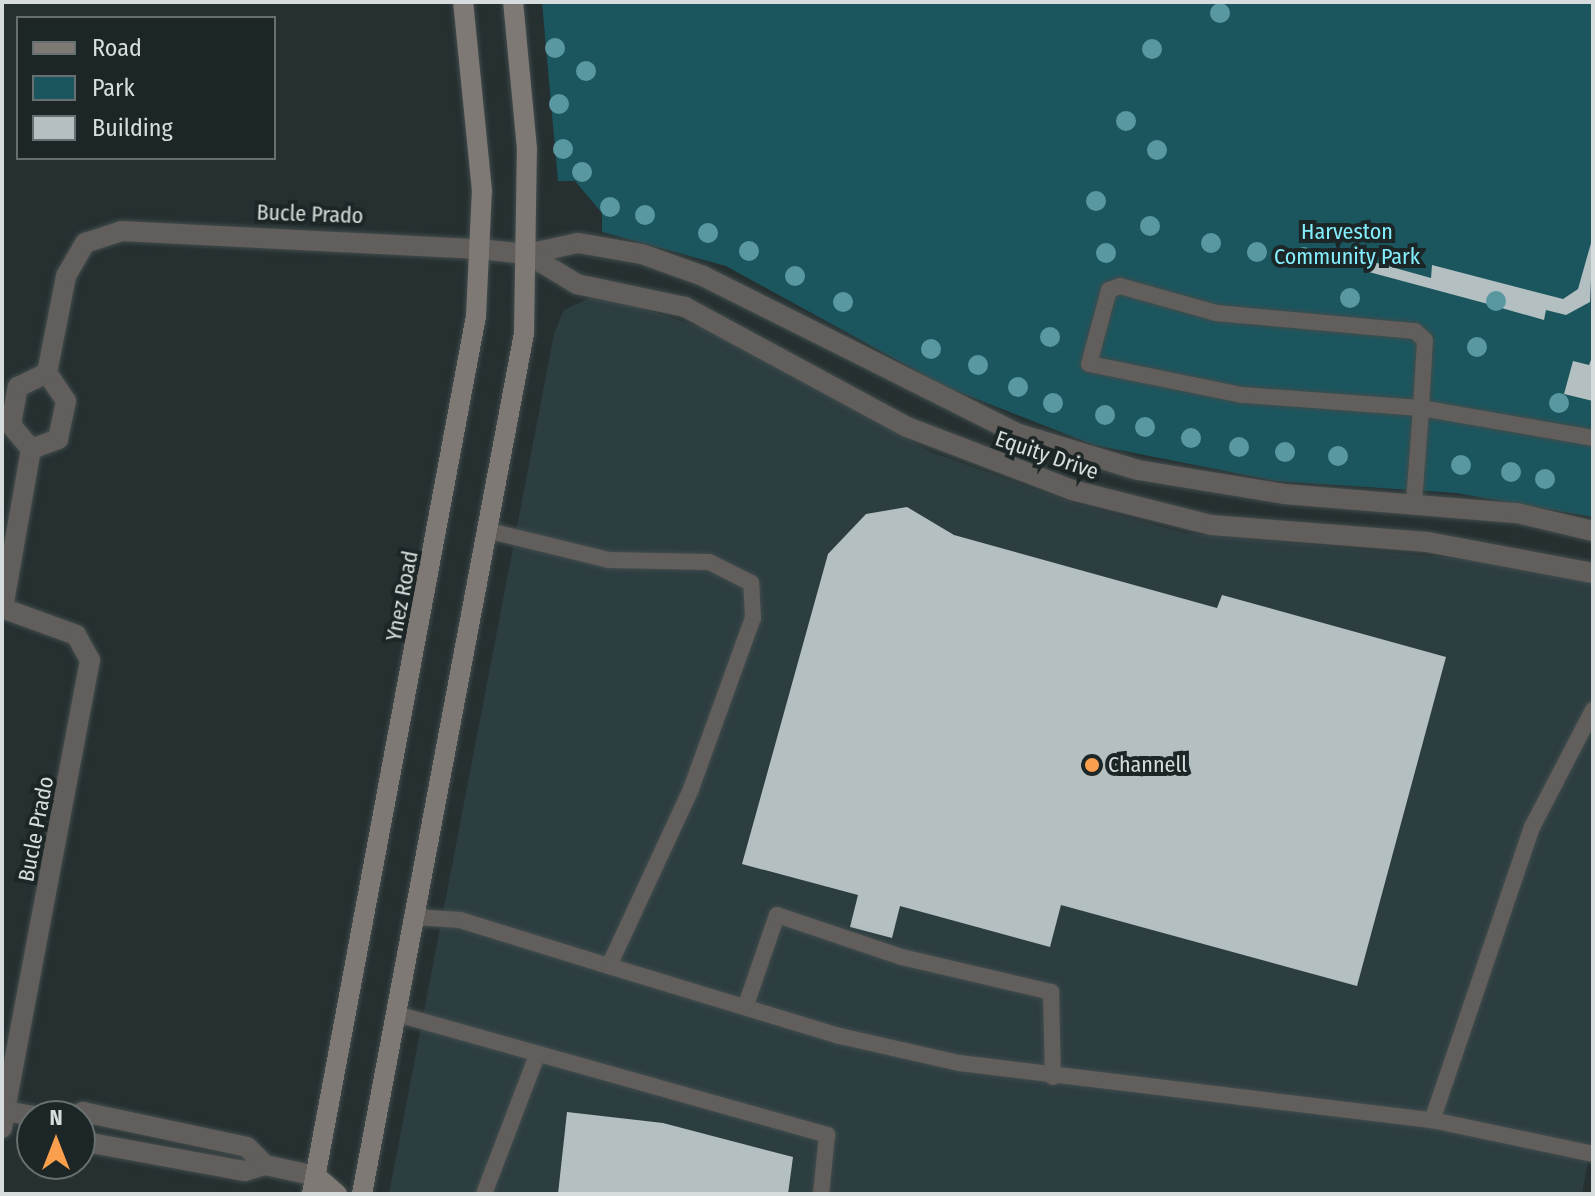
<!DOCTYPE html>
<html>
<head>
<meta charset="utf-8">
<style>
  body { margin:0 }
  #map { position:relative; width:1595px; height:1196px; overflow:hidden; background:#263031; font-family:"Fira Sans Condensed",sans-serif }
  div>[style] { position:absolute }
  .built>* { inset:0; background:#2d3e41 }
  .green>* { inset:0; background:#1b565e }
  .building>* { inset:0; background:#b3bfc0 }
  .roads { filter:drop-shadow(0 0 2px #424c4d) drop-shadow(0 0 2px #424c4d) }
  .service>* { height:16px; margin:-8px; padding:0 8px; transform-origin:8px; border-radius:8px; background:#615e5b }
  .minor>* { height:20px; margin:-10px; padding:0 10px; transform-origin:10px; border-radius:10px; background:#615e5b }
  .tertiary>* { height:20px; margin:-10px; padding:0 10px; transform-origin:10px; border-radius:10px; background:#615e5b }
  .secondary>* { height:20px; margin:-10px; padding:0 10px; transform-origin:10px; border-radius:10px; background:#7e7975 }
  .trees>* { width:20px; height:20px; margin:-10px; border-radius:50%; background:#5a98a1 }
  .dots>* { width:22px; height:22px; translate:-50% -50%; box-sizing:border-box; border:4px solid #1d2627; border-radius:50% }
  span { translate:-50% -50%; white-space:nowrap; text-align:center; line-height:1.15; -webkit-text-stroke:8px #1d2627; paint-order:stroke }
  .street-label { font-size:22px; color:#d7ddde }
  .park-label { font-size:22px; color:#84eefd }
  .poi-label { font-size:22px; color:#d7ddde }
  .left { translate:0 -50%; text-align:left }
  .frame { position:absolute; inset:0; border:4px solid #d7ddde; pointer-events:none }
  .legend { position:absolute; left:16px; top:16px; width:260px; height:144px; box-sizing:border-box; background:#1d2627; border:2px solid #676f70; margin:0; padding:10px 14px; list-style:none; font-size:24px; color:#d7ddde }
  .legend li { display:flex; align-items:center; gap:16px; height:40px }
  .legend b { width:40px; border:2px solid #676f70 }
  .north { position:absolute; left:16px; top:1100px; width:80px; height:80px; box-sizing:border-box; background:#1d2627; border:2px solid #676f70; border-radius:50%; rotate:0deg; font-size:22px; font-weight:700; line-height:32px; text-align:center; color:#d7ddde }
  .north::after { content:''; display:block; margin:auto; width:28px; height:36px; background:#f99f4d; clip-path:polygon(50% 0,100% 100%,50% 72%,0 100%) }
</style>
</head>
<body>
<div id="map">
  <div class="built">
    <i style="clip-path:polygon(598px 294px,709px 330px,931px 452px,1073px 503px,1185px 533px,1473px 560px,1593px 583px,1593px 1132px,1582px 1194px,389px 1194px,554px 334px,564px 310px)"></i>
  </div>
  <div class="green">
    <i style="clip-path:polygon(542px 2px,1593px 2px,1593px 517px,1456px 493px,1276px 481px,1094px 445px,946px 387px,726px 266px,602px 232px,602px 213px,575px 181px,558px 181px)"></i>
  </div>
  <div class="building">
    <i style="clip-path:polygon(1593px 236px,1590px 302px,1566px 315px,1546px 310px,1544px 320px,1498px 307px,1501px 297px,1491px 294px,1488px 304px,1369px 272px,1370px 261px,1431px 278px,1432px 265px,1563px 299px,1578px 289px)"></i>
    <i style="clip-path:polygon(1593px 355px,1593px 401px,1564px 394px,1573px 361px,1589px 365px)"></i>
    <i style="clip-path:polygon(907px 507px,954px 535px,1217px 608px,1222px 595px,1446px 657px,1357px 986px,1061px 905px,1050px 947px,900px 906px,892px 938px,850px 927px,858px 895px,742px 864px,828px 554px,866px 514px)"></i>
    <i style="clip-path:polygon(567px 1112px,663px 1123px,793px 1157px,788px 1194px,558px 1194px)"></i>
  </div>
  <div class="roads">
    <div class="service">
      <i style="left:1120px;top:286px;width:100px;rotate:15.7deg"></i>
      <i style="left:1216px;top:313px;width:200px;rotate:5.2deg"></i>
      <i style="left:1415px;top:331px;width:13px;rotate:42deg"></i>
      <i style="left:1425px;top:340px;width:68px;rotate:93.4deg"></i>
      <i style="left:1421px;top:408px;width:179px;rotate:-175.8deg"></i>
      <i style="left:1242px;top:395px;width:156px;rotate:-168.5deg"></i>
      <i style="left:1089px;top:364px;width:77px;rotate:-74.9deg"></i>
      <i style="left:1109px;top:290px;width:12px;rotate:-20deg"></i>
      <i style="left:1414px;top:502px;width:94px;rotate:-85.7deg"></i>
      <i style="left:1421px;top:408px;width:175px;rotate:9.9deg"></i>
      <i style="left:1593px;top:710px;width:132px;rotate:117.5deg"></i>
      <i style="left:1532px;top:827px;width:310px;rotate:108.8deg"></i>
      <i style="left:1432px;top:1120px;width:165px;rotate:11.9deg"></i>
      <i style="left:415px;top:917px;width:45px;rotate:3.8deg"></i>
      <i style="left:460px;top:920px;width:156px;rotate:17.2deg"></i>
      <i style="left:609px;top:966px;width:195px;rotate:-65.1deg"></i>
      <i style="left:691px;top:789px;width:182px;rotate:-70.1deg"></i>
      <i style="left:753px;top:618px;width:35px;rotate:-93deg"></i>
      <i style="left:751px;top:583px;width:47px;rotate:-153.4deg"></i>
      <i style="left:709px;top:562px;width:100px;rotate:-178.9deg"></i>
      <i style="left:609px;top:560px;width:127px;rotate:-166.3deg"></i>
      <i style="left:609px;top:966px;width:241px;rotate:16.9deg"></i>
      <i style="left:840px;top:1036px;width:122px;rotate:12.8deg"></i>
      <i style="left:959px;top:1063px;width:476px;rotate:6.9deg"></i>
      <i style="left:746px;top:1005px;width:95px;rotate:-71deg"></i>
      <i style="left:777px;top:915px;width:132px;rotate:18.6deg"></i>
      <i style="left:902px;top:957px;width:153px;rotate:13.2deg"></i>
      <i style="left:1051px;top:992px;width:85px;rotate:88.7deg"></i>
      <i style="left:397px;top:1014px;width:447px;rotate:15.7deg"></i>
      <i style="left:827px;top:1135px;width:59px;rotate:95.8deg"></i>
      <i style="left:484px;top:1194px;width:149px;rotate:-69.1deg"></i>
    </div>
    <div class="minor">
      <i style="left:31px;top:449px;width:31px;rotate:-130deg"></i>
      <i style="left:11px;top:425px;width:39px;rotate:-80deg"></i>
      <i style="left:18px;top:387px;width:32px;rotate:-26deg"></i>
      <i style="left:2px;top:608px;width:79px;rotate:20deg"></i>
      <i style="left:76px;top:635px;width:29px;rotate:61deg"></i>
      <i style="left:90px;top:660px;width:459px;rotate:100.7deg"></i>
      <i style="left:3px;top:608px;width:161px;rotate:-80deg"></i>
      <i style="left:31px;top:449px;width:29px;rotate:-20deg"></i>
      <i style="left:58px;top:439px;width:39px;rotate:-78deg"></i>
      <i style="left:66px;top:401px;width:34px;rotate:-124deg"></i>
      <i style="left:47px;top:373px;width:99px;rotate:-78.9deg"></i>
      <i style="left:66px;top:276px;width:38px;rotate:-60deg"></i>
      <i style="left:85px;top:243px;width:38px;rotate:-18deg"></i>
      <i style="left:121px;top:231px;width:358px;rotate:2.9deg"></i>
      <i style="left:74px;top:1116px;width:10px;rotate:-24deg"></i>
      <i style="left:83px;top:1112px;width:168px;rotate:12deg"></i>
      <i style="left:247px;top:1147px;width:25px;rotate:45deg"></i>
      <i style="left:2px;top:1128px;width:17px;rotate:-80deg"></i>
      <i style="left:5px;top:1111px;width:28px;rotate:10deg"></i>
      <i style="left:80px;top:1141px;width:168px;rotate:10.3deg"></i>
      <i style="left:245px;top:1171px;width:21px;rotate:-17deg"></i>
      <i style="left:265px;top:1165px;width:52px;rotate:12.2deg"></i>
    </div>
    <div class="tertiary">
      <i style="left:479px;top:249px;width:48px;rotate:5.9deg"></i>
      <i style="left:527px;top:254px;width:52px;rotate:-12.2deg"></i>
      <i style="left:578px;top:243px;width:65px;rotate:9.8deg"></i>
      <i style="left:642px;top:254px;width:65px;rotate:19.8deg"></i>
      <i style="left:703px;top:276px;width:350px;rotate:26.6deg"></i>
      <i style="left:1016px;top:433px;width:127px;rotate:16.9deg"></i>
      <i style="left:1138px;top:470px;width:148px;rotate:9.3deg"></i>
      <i style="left:1284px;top:494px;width:234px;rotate:4.7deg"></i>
      <i style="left:1517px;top:513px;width:78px;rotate:13.3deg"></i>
      <i style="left:527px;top:254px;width:58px;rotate:31deg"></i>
      <i style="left:577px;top:284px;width:110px;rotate:12deg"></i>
      <i style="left:685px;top:307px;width:252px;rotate:28.4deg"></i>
      <i style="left:907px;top:427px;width:177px;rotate:20.9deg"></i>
      <i style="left:1072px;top:490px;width:143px;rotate:14.1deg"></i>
      <i style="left:1211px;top:525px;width:217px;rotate:4.5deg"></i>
      <i style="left:1427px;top:542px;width:169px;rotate:10.6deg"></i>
    </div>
    <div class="secondary">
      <i style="left:316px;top:1176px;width:28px;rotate:41deg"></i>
      <i style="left:312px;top:1194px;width:893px;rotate:-79.42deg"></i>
      <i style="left:476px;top:316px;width:125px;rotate:-87.3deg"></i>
      <i style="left:482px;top:191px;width:190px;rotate:-95.7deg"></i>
      <i style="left:362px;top:1194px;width:876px;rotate:-79.34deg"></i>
      <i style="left:524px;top:333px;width:184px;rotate:-89.1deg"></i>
      <i style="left:527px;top:149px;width:148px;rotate:-95.4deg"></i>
    </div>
  </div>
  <div class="trees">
    <i style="left:1220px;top:13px"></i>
    <i style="left:555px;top:48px"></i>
    <i style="left:1152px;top:49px"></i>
    <i style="left:586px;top:71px"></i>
    <i style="left:559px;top:104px"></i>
    <i style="left:1126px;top:121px"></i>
    <i style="left:563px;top:149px"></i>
    <i style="left:1157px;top:150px"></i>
    <i style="left:582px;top:172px"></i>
    <i style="left:1096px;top:201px"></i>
    <i style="left:610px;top:207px"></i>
    <i style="left:645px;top:215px"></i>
    <i style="left:1150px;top:226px"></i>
    <i style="left:708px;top:233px"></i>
    <i style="left:1211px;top:243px"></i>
    <i style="left:749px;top:251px"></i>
    <i style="left:1257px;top:252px"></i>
    <i style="left:1106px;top:253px"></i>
    <i style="left:1304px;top:257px"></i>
    <i style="left:795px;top:276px"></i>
    <i style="left:1350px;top:298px"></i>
    <i style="left:1496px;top:301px"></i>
    <i style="left:843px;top:302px"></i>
    <i style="left:1050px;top:337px"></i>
    <i style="left:1477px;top:347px"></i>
    <i style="left:931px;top:349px"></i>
    <i style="left:978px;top:365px"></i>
    <i style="left:1018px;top:387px"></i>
    <i style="left:1053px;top:403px"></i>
    <i style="left:1559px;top:403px"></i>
    <i style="left:1105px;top:415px"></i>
    <i style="left:1145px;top:427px"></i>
    <i style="left:1191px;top:438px"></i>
    <i style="left:1239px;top:447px"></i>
    <i style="left:1285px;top:452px"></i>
    <i style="left:1338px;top:456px"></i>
    <i style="left:1461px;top:465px"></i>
    <i style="left:1511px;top:472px"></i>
    <i style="left:1545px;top:479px"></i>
  </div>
  <div class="dots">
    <i style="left:1092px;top:765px;background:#f99f4d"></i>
  </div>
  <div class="street-label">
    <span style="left:310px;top:214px;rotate:2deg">Bucle Prado</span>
    <span style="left:1047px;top:455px;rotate:19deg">Equity Drive</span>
    <span style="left:402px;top:596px;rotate:-79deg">Ynez Road</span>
    <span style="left:36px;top:829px;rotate:-79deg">Bucle Prado</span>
  </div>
  <div class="park-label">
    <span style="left:1347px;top:244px">Harveston<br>Community Park</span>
  </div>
  <div class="poi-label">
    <span class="left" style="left:1108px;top:765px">Channell</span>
  </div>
  <div class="frame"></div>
  <ul class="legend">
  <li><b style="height:10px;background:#7e7975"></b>Road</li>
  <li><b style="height:22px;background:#1b565e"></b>Park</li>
  <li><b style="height:22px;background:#b3bfc0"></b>Building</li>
  </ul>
  <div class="north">N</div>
</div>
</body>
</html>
